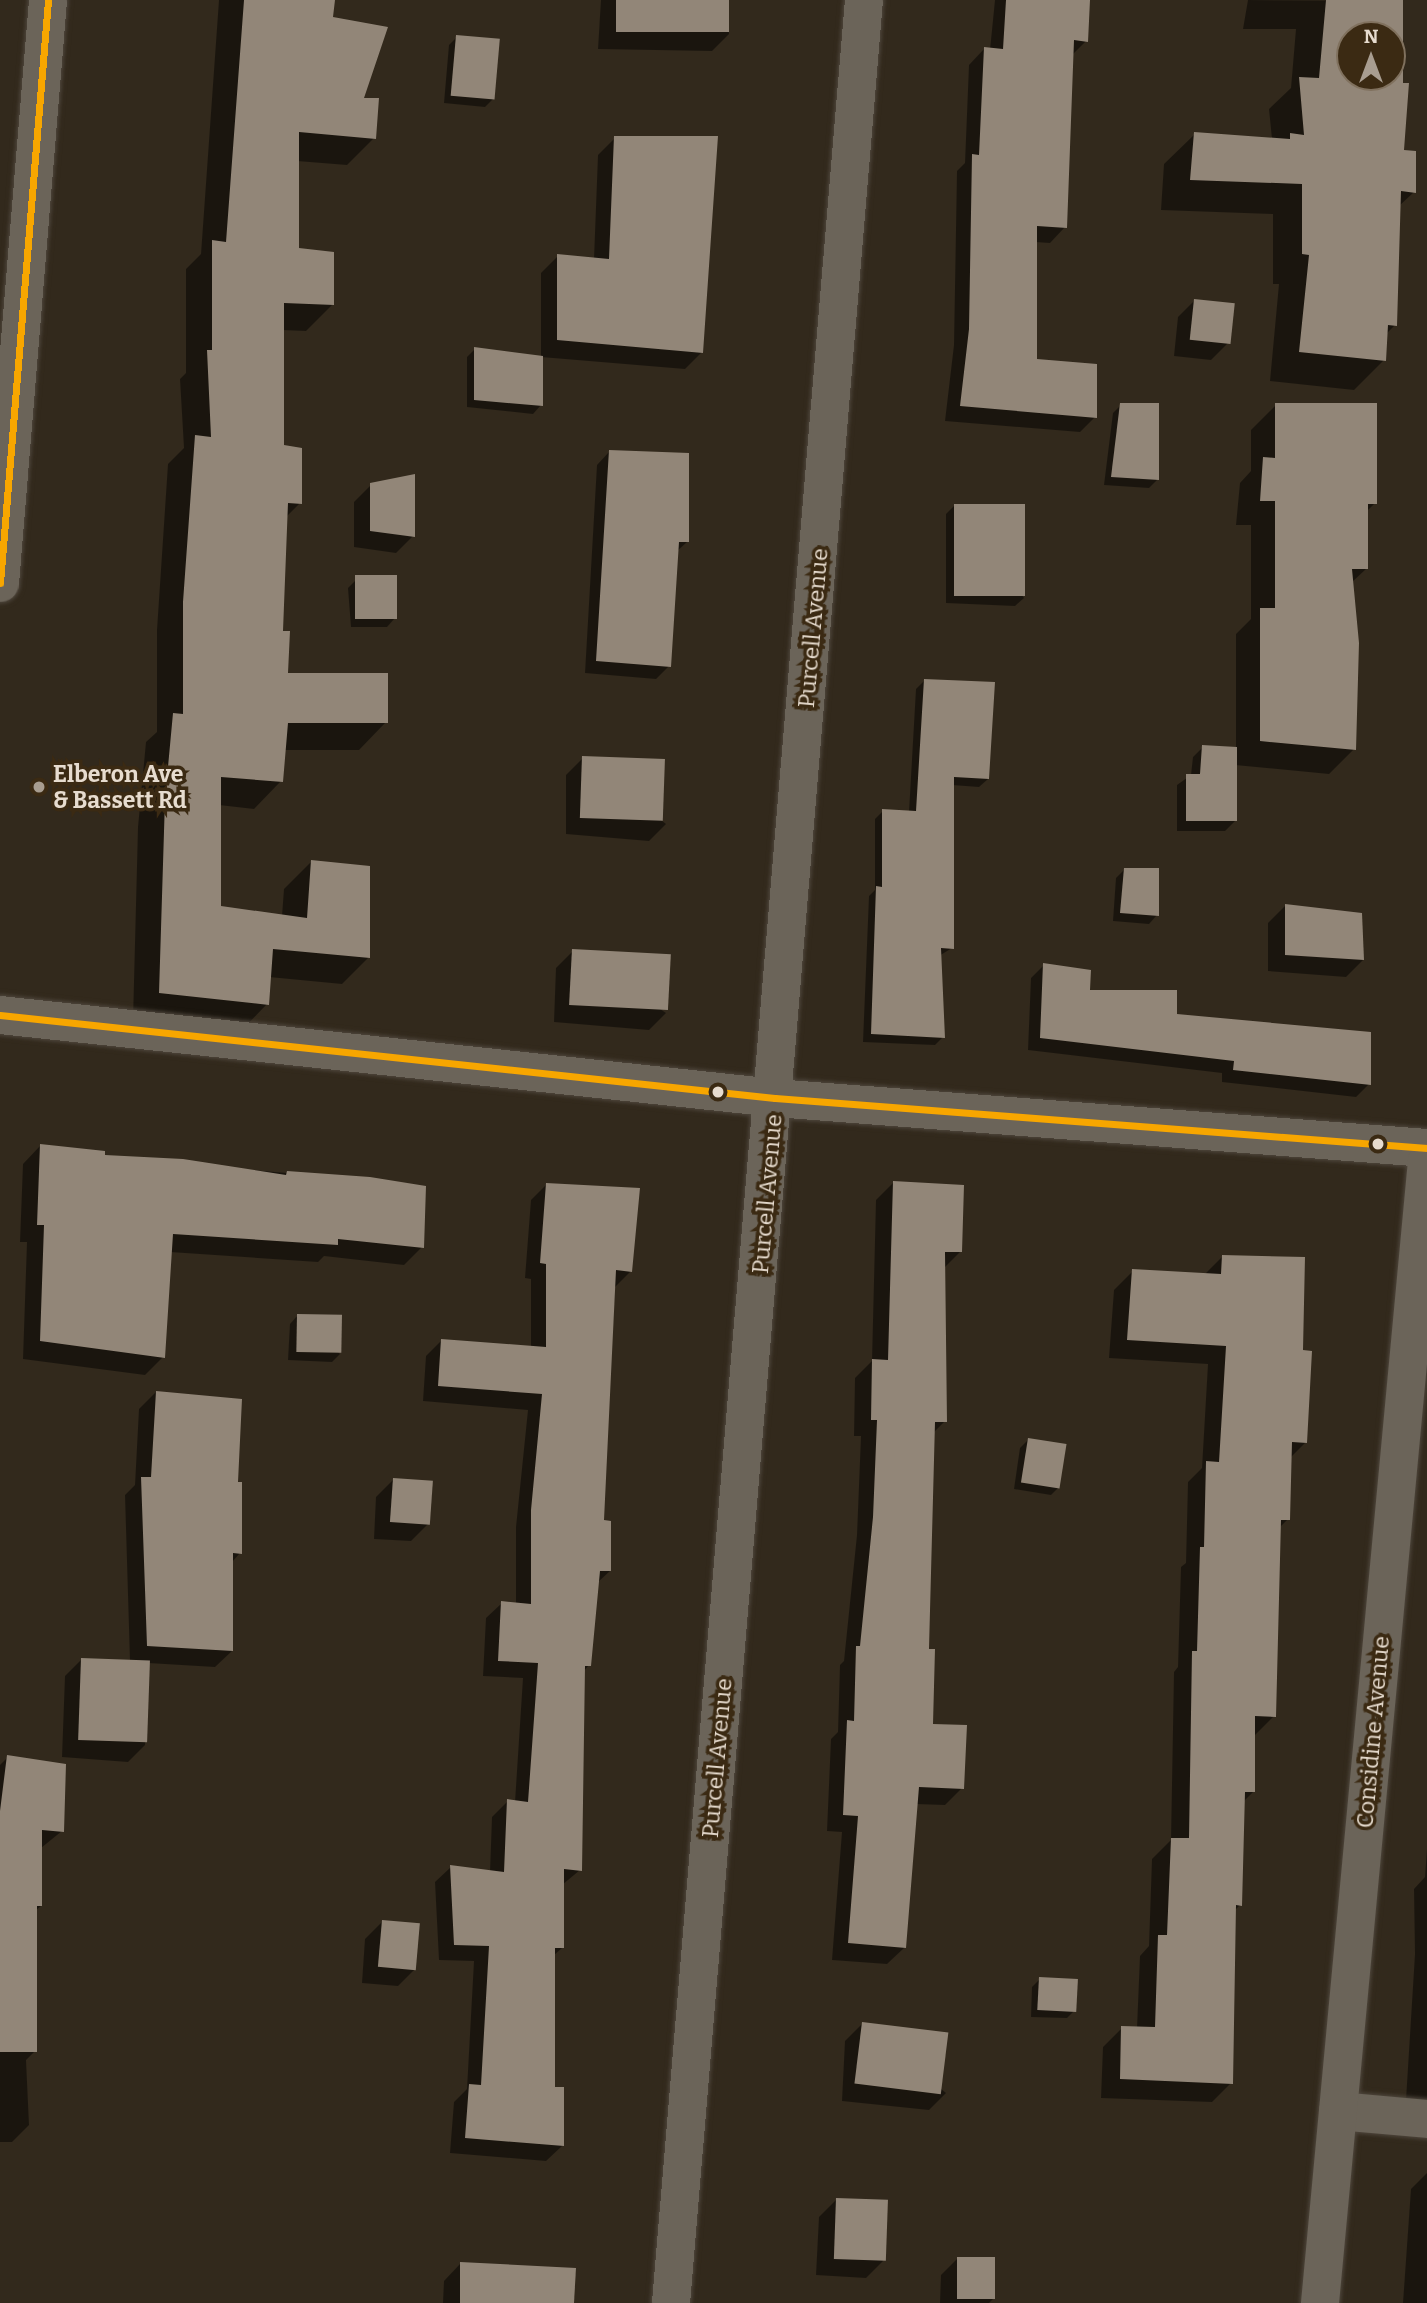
<!DOCTYPE html>
<html>
<head>
<meta charset="utf-8">
<style>
  body { margin:0 }
  #map { position:relative; width:1427px; height:2303px; overflow:hidden; background:#32291c; font-family:Bitter,serif }
  div>[style] { position:absolute }
  .shadow>* { inset:0; background:#0007 }
  .building>* { inset:0; background:#928678; transform-origin:0 0 }
  .roads { filter:drop-shadow(0 0 2px #4e463c) drop-shadow(0 0 2px #4e463c) }
  .minor>* { height:38px; margin:-19px; padding:0 19px; transform-origin:19px; border-radius:19px; background:#6b6459 }
  .bus-1>* { height:7px; margin:-3.5px; padding:0 3.5px; transform-origin:3.5px; border-radius:3.5px; background:#f7a600 }
  .dots>* { width:19px; height:19px; translate:-50% -50%; box-sizing:border-box; border:4px solid #3b2a13; border-radius:50% }
  span { translate:-50% -50%; white-space:nowrap; text-align:center; line-height:1.15; -webkit-text-stroke:7px #3b2a13; paint-order:stroke }
  .street-label { font-size:23px; color:#e7dccf }
  .poi-label { font-size:23px; color:#e7dccf; font-weight:700 }
  .left { translate:0 -50%; text-align:left }
  .north { position:absolute; left:1336px; top:21px; width:70px; height:70px; box-sizing:border-box; background:#3b2a13; border:2px solid #80715e; border-radius:50%; rotate:0deg; font-size:19px; font-weight:700; line-height:28px; text-align:center; color:#e7dccf }
  .north::after { content:''; display:block; margin:auto; width:24px; height:32px; background:#a89d90; clip-path:polygon(50% 0,100% 100%,50% 72%,0 100%) }
</style>
</head>
<body>
<div id="map">
  <div class="shadow">
    <i style="clip-path:polygon(219px 0,333px 0,331px 18px,374px 138px,347px 165px,297px 161px,297px 250px,333px 304px,306px 331px,282px 330px,282px 447px,300px 503px,286px 517px,281px 633px,286px 674px,386px 722px,359px 750px,284px 750px,281px 781px,254px 809px,219px 805px,219px 908px,282px 916px,284px 889px,311px 862px,369px 957px,342px 984px,269px 977px,267px 1004px,240px 1032px,133px 1020px,138px 827px,146px 742px,157px 732px,157px 630px,168px 464px,184px 448px,180px 379px,186px 373px,186px 269px,201px 254px)"></i>
    <i style="clip-path:polygon(601px 0,727px 0,729px 34px,712px 51px,598px 49px)"></i>
    <i style="clip-path:polygon(995px 0,1088px 0,1086px 41px,1072px 55px,1065px 227px,1050px 243px,1035px 242px,1035px 361px,1095px 417px,1080px 432px,945px 421px,954px 345px,957px 171px,965px 163px,969px 65px,984px 49px,990px 50px)"></i>
    <i style="clip-path:polygon(evenodd,1248px 0,1402px 1px,1402px 151px,1414px 192px,1398px 207px,1395px 325px,1385px 335px,1384px 360px,1354px 390px,1270px 381px,1279px 284px,1273px 284px,1273px 214px,1161px 210px,1164px 164px,1195px 134px,1272px 139px,1269px 109px,1291px 88px,1296px 29px,1243px 29px,1248px 0,1350px 35px,1392px 35px,1392px 77px,1350px 77px,1350px 35px)"></i>
    <i style="clip-path:polygon(457px 37px,494px 98px,485px 107px,444px 103px,449px 45px)"></i>
    <i style="clip-path:polygon(615px 138px,702px 352px,685px 369px,541px 357px,541px 405px,533px 414px,467px 407px,467px 357px,475px 349px,541px 357px,541px 273px,558px 256px,594px 259px,598px 155px)"></i>
    <i style="clip-path:polygon(1195px 300px,1228px 343px,1211px 360px,1174px 356px,1178px 317px)"></i>
    <i style="clip-path:polygon(1121px 405px,1157px 480px,1149px 488px,1104px 485px,1113px 413px)"></i>
    <i style="clip-path:polygon(1276px 405px,1375px 503px,1366px 512px,1366px 569px,1351px 583px,1354px 749px,1329px 774px,1235px 765px,1235px 821px,1225px 831px,1177px 831px,1177px 785px,1191px 775px,1193px 757px,1203px 747px,1236px 749px,1236px 634px,1251px 619px,1251px 525px,1236px 525px,1240px 483px,1251px 471px,1251px 430px)"></i>
    <i style="clip-path:polygon(609px 452px,687px 542px,676px 552px,669px 666px,656px 679px,585px 673px,597px 465px)"></i>
    <i style="clip-path:polygon(371px 485px,413px 536px,396px 553px,354px 547px,354px 502px)"></i>
    <i style="clip-path:polygon(954px 506px,1024px 598px,1015px 606px,946px 603px,946px 514px)"></i>
    <i style="clip-path:polygon(356px 580px,395px 618px,387px 627px,351px 627px,348px 588px)"></i>
    <i style="clip-path:polygon(924px 681px,988px 779px,979px 787px,952px 785px,952px 948px,939px 956px,943px 1037px,935px 1045px,863px 1042px,869px 896px,875px 890px,875px 819px,883px 811px,909px 812px,916px 689px)"></i>
    <i style="clip-path:polygon(583px 758px,666px 824px,649px 841px,566px 834px,566px 775px)"></i>
    <i style="clip-path:polygon(1124px 870px,1157px 915px,1149px 924px,1113px 921px,1116px 878px)"></i>
    <i style="clip-path:polygon(1285px 906px,1363px 960px,1346px 977px,1268px 971px,1268px 923px)"></i>
    <i style="clip-path:polygon(573px 951px,666px 1013px,649px 1030px,554px 1022px,556px 968px)"></i>
    <i style="clip-path:polygon(1044px 965px,1088px 992px,1175px 1016px,1369px 1084px,1356px 1097px,1222px 1082px,1222px 1073px,1028px 1050px,1031px 978px)"></i>
    <i style="clip-path:polygon(40px 1146px,103px 1157px,287px 1173px,422px 1247px,404px 1265px,324px 1256px,318px 1262px,170px 1252px,163px 1357px,145px 1375px,23px 1359px,27px 1242px,20px 1242px,23px 1164px)"></i>
    <i style="clip-path:polygon(893px 1183px,960px 1252px,944px 1268px,945px 1421px,933px 1433px,927px 1651px,931px 1726px,962px 1788px,945px 1805px,915px 1804px,904px 1948px,887px 1964px,832px 1960px,842px 1832px,827px 1831px,831px 1739px,838px 1732px,840px 1665px,844px 1661px,857px 1535px,861px 1436px,854px 1436px,855px 1378px,872px 1361px,876px 1200px)"></i>
    <i style="clip-path:polygon(547px 1184px,631px 1271px,615px 1287px,602px 1522px,610px 1571px,597px 1583px,589px 1665px,583px 1672px,580px 1870px,562px 1885px,562px 1948px,553px 1956px,553px 2089px,562px 2146px,546px 2161px,450px 2153px,454px 2102px,467px 2089px,474px 1961px,439px 1960px,435px 1882px,451px 1867px,490px 1872px,492px 1817px,508px 1801px,515px 1802px,523px 1678px,483px 1676px,486px 1618px,502px 1603px,516px 1604px,516px 1527px,528px 1410px,423px 1401px,426px 1356px,442px 1340px,531px 1348px,531px 1279px,525px 1278px,531px 1200px)"></i>
    <i style="clip-path:polygon(1223px 1256px,1301px 1352px,1306px 1442px,1290px 1458px,1288px 1519px,1279px 1528px,1274px 1716px,1255px 1735px,1253px 1792px,1243px 1802px,1240px 1905px,1234px 1911px,1231px 2083px,1212px 2102px,1101px 2098px,1103px 2047px,1122px 2028px,1137px 2028px,1140px 1956px,1149px 1946px,1152px 1859px,1171px 1840px,1174px 1672px,1178px 1667px,1181px 1567px,1186px 1563px,1188px 1482px,1202px 1468px,1208px 1364px,1109px 1358px,1114px 1290px,1133px 1271px,1204px 1275px)"></i>
    <i style="clip-path:polygon(298px 1315px,340px 1354px,332px 1362px,288px 1360px,290px 1324px)"></i>
    <i style="clip-path:polygon(156px 1392px,236px 1484px,240px 1553px,232px 1562px,232px 1651px,215px 1667px,148px 1663px,145px 1745px,128px 1762px,62px 1757px,65px 1676px,82px 1659px,130px 1661px,125px 1495px,135px 1485px,139px 1409px)"></i>
    <i style="clip-path:polygon(1028px 1440px,1059px 1487px,1051px 1495px,1014px 1489px,1020px 1448px)"></i>
    <i style="clip-path:polygon(393px 1480px,428px 1524px,411px 1541px,374px 1539px,376px 1497px)"></i>
    <i style="clip-path:polygon(8px 1757px,62px 1831px,41px 1848px,41px 1906px,35px 1911px,35px 2051px,26px 2060px,29px 2125px,12px 2142px,0 2142px,0 1765px)"></i>
    <i style="clip-path:polygon(1427px 1849px,1427px 2101px,1406px 2100px,1415px 1954px,1414px 1889px,1425px 1877px)"></i>
    <i style="clip-path:polygon(382px 1922px,415px 1969px,398px 1986px,362px 1983px,365px 1939px)"></i>
    <i style="clip-path:polygon(1040px 1979px,1075px 2010px,1067px 2018px,1031px 2017px,1032px 1987px)"></i>
    <i style="clip-path:polygon(862px 2024px,946px 2093px,929px 2110px,842px 2101px,845px 2041px)"></i>
    <i style="clip-path:polygon(1427px 2173px,1427px 2303px,1403px 2303px,1411px 2189px)"></i>
    <i style="clip-path:polygon(836px 2200px,883px 2261px,866px 2278px,816px 2275px,819px 2217px)"></i>
    <i style="clip-path:polygon(958px 2258px,993px 2299px,989px 2303px,940px 2303px,941px 2275px)"></i>
    <i style="clip-path:polygon(460px 2264px,572px 2303px,443px 2303px,444px 2281px)"></i>
  </div>
  <div class="building">
    <i style="clip-path:polygon(244px 0,335px 0,333px 17px,388px 27px,364px 98px,379px 98px,376px 139px,299px 132px,299px 248px,334px 252px,334px 305px,284px 303px,284px 445px,302px 448px,302px 504px,288px 503px,283px 631px,290px 631px,288px 673px,388px 673px,388px 723px,288px 723px,283px 782px,221px 777px,221px 906px,307px 918px,311px 860px,370px 866px,370px 958px,273px 949px,269px 1005px,159px 993px,165px 799px,173px 713px,183px 714px,183px 602px,195px 435px,211px 437px,207px 350px,212px 350px,212px 240px,226px 242px)"></i>
    <i style="left:616px;top:0;width:113px;height:32px"></i>
    <i style="clip-path:polygon(1006px 0,1090px 0,1088px 42px,1074px 40px,1067px 228px,1037px 226px,1037px 359px,1097px 364px,1097px 418px,960px 406px,969px 329px,972px 154px,979px 155px,984px 47px,1003px 49px)"></i>
    <i style="clip-path:polygon(evenodd,1326px 0,1403px 0,1403px 83px,1409px 83px,1404px 150px,1416px 151px,1416px 193px,1401px 191px,1397px 326px,1388px 325px,1386px 361px,1299px 352px,1309px 255px,1302px 254px,1302px 184px,1190px 180px,1194px 132px,1290px 139px,1290px 133px,1304px 135px,1299px 77px,1319px 78px,1326px 0,1350px 35px,1392px 35px,1392px 77px,1350px 77px,1350px 35px)"></i>
    <i style="left:456px;top:35px;width:44px;height:61px;rotate:5deg"></i>
    <i style="clip-path:polygon(614px 136px,718px 136px,703px 353px,557px 340px,557px 254px,609px 259px)"></i>
    <i style="left:1194px;top:299px;width:41px;height:41px;rotate:6deg"></i>
    <i style="clip-path:polygon(474px 347px,543px 356px,543px 406px,474px 400px)"></i>
    <i style="clip-path:polygon(1120px 403px,1159px 403px,1159px 480px,1111px 477px)"></i>
    <i style="clip-path:polygon(1275px 403px,1377px 403px,1377px 504px,1368px 504px,1368px 569px,1352px 569px,1359px 643px,1356px 750px,1260px 741px,1260px 608px,1275px 608px,1275px 501px,1260px 501px,1263px 457px,1275px 458px)"></i>
    <i style="clip-path:polygon(609px 450px,689px 453px,689px 542px,679px 542px,671px 667px,596px 661px)"></i>
    <i style="clip-path:polygon(415px 474px,415px 537px,370px 531px,370px 483px)"></i>
    <i style="left:954px;top:504px;width:71px;height:92px"></i>
    <i style="left:397px;top:575px;width:44px;height:42px;rotate:90deg"></i>
    <i style="clip-path:polygon(924px 679px,995px 682px,989px 779px,954px 777px,954px 949px,941px 948px,945px 1038px,871px 1034px,876px 886px,882px 887px,882px 809px,916px 811px)"></i>
    <i style="clip-path:polygon(1202px 745px,1237px 747px,1237px 821px,1186px 821px,1186px 774px,1200px 774px)"></i>
    <i style="left:582px;top:756px;width:83px;height:62px;rotate:2deg"></i>
    <i style="clip-path:polygon(1124px 868px,1159px 868px,1159px 916px,1120px 913px)"></i>
    <i style="clip-path:polygon(1285px 904px,1362px 913px,1364px 960px,1285px 955px)"></i>
    <i style="left:572px;top:949px;width:99px;height:56px;rotate:3deg"></i>
    <i style="clip-path:polygon(1043px 963px,1091px 970px,1090px 990px,1177px 990px,1177px 1014px,1371px 1032px,1371px 1085px,1233px 1070px,1234px 1061px,1040px 1038px)"></i>
    <i style="clip-path:polygon(40px 1144px,105px 1151px,105px 1155px,183px 1159px,286px 1175px,287px 1171px,370px 1177px,426px 1186px,424px 1248px,338px 1239px,338px 1245px,173px 1234px,165px 1358px,40px 1341px,44px 1225px,37px 1225px)"></i>
    <i style="clip-path:polygon(893px 1181px,964px 1185px,962px 1252px,945px 1252px,947px 1422px,935px 1422px,929px 1649px,935px 1649px,933px 1724px,967px 1725px,964px 1789px,919px 1787px,906px 1948px,848px 1943px,858px 1816px,843px 1815px,847px 1720px,854px 1721px,856px 1646px,860px 1646px,873px 1517px,877px 1420px,871px 1420px,872px 1359px,888px 1360px)"></i>
    <i style="clip-path:polygon(546px 1183px,640px 1188px,632px 1272px,616px 1270px,604px 1520px,611px 1521px,611px 1571px,600px 1571px,591px 1666px,585px 1666px,582px 1871px,564px 1869px,564px 1948px,555px 1948px,555px 2087px,564px 2087px,564px 2146px,465px 2138px,469px 2084px,481px 2085px,489px 1946px,454px 1945px,450px 1865px,504px 1872px,507px 1799px,528px 1802px,538px 1663px,498px 1661px,501px 1601px,531px 1604px,531px 1510px,542px 1394px,438px 1386px,441px 1339px,546px 1347px,546px 1264px,540px 1263px)"></i>
    <i style="clip-path:polygon(1222px 1255px,1305px 1257px,1303px 1350px,1312px 1351px,1307px 1443px,1292px 1442px,1290px 1520px,1281px 1520px,1276px 1717px,1255px 1716px,1255px 1792px,1245px 1792px,1242px 1906px,1236px 1905px,1233px 2084px,1120px 2079px,1121px 2026px,1155px 2027px,1158px 1935px,1167px 1935px,1171px 1838px,1189px 1838px,1192px 1651px,1197px 1651px,1200px 1547px,1204px 1547px,1206px 1461px,1219px 1462px,1226px 1346px,1127px 1340px,1132px 1269px,1221px 1274px)"></i>
    <i style="left:297px;top:1314px;width:45px;height:38px;rotate:1deg"></i>
    <i style="clip-path:polygon(156px 1391px,242px 1399px,238px 1482px,242px 1482px,242px 1554px,233px 1553px,233px 1651px,147px 1646px,141px 1477px,151px 1477px)"></i>
    <i style="left:1028px;top:1438px;width:39px;height:45px;rotate:9deg"></i>
    <i style="left:393px;top:1478px;width:40px;height:44px;rotate:4deg"></i>
    <i style="left:81px;top:1658px;width:69px;height:82px;rotate:2deg"></i>
    <i style="clip-path:polygon(7px 1755px,66px 1764px,64px 1832px,42px 1830px,42px 1906px,37px 1906px,37px 2052px,0 2052px,0 1811px)"></i>
    <i style="left:382px;top:1920px;width:38px;height:47px;rotate:5deg"></i>
    <i style="left:1039px;top:1977px;width:39px;height:33px;rotate:3deg"></i>
    <i style="left:862px;top:2022px;width:87px;height:62px;rotate:7deg"></i>
    <i style="left:836px;top:2198px;width:52px;height:61px;rotate:2deg"></i>
    <i style="left:957px;top:2257px;width:38px;height:42px"></i>
    <i style="clip-path:polygon(460px 2262px,576px 2268px,574px 2303px,460px 2303px)"></i>
  </div>
  <div class="roads">
    <div class="minor">
      <i style="left:0;top:583px;width:585px;rotate:-85.29deg"></i>
      <i style="left:0;top:1015px;width:779px;rotate:6.11deg"></i>
      <i style="left:775px;top:1098px;width:654px;rotate:4.39deg"></i>
      <i style="left:1338px;top:2111px;width:89px;rotate:5.1deg"></i>
      <i style="left:671px;top:2303px;width:2311px;rotate:-85.21deg"></i>
      <i style="left:1320px;top:2303px;width:1147px;rotate:-84.65deg"></i>
    </div>
  </div>
  <div class="bus-1">
    <i style="left:0;top:583px;width:585px;rotate:-85.29deg"></i>
    <i style="left:0;top:1015px;width:779px;rotate:6.11deg"></i>
    <i style="left:775px;top:1098px;width:654px;rotate:4.39deg"></i>
  </div>
  <div class="dots">
    <i style="left:39px;top:787px;background:#a89d90"></i>
    <i style="left:718px;top:1092px;background:#e7dccf"></i>
    <i style="left:1378px;top:1144px;background:#e7dccf"></i>
  </div>
  <div class="street-label">
    <span style="left:813px;top:628px;rotate:-85deg">Purcell Avenue</span>
    <span style="left:767px;top:1194px;rotate:-85deg">Purcell Avenue</span>
    <span style="left:1373px;top:1732px;rotate:-85deg">Considine Avenue</span>
    <span style="left:717px;top:1758px;rotate:-85deg">Purcell Avenue</span>
  </div>
  <div class="poi-label">
    <span class="left" style="left:53px;top:787px">Elberon Ave<br>&amp; Bassett Rd</span>
  </div>
  <div class="north">N</div>
</div>
</body>
</html>
